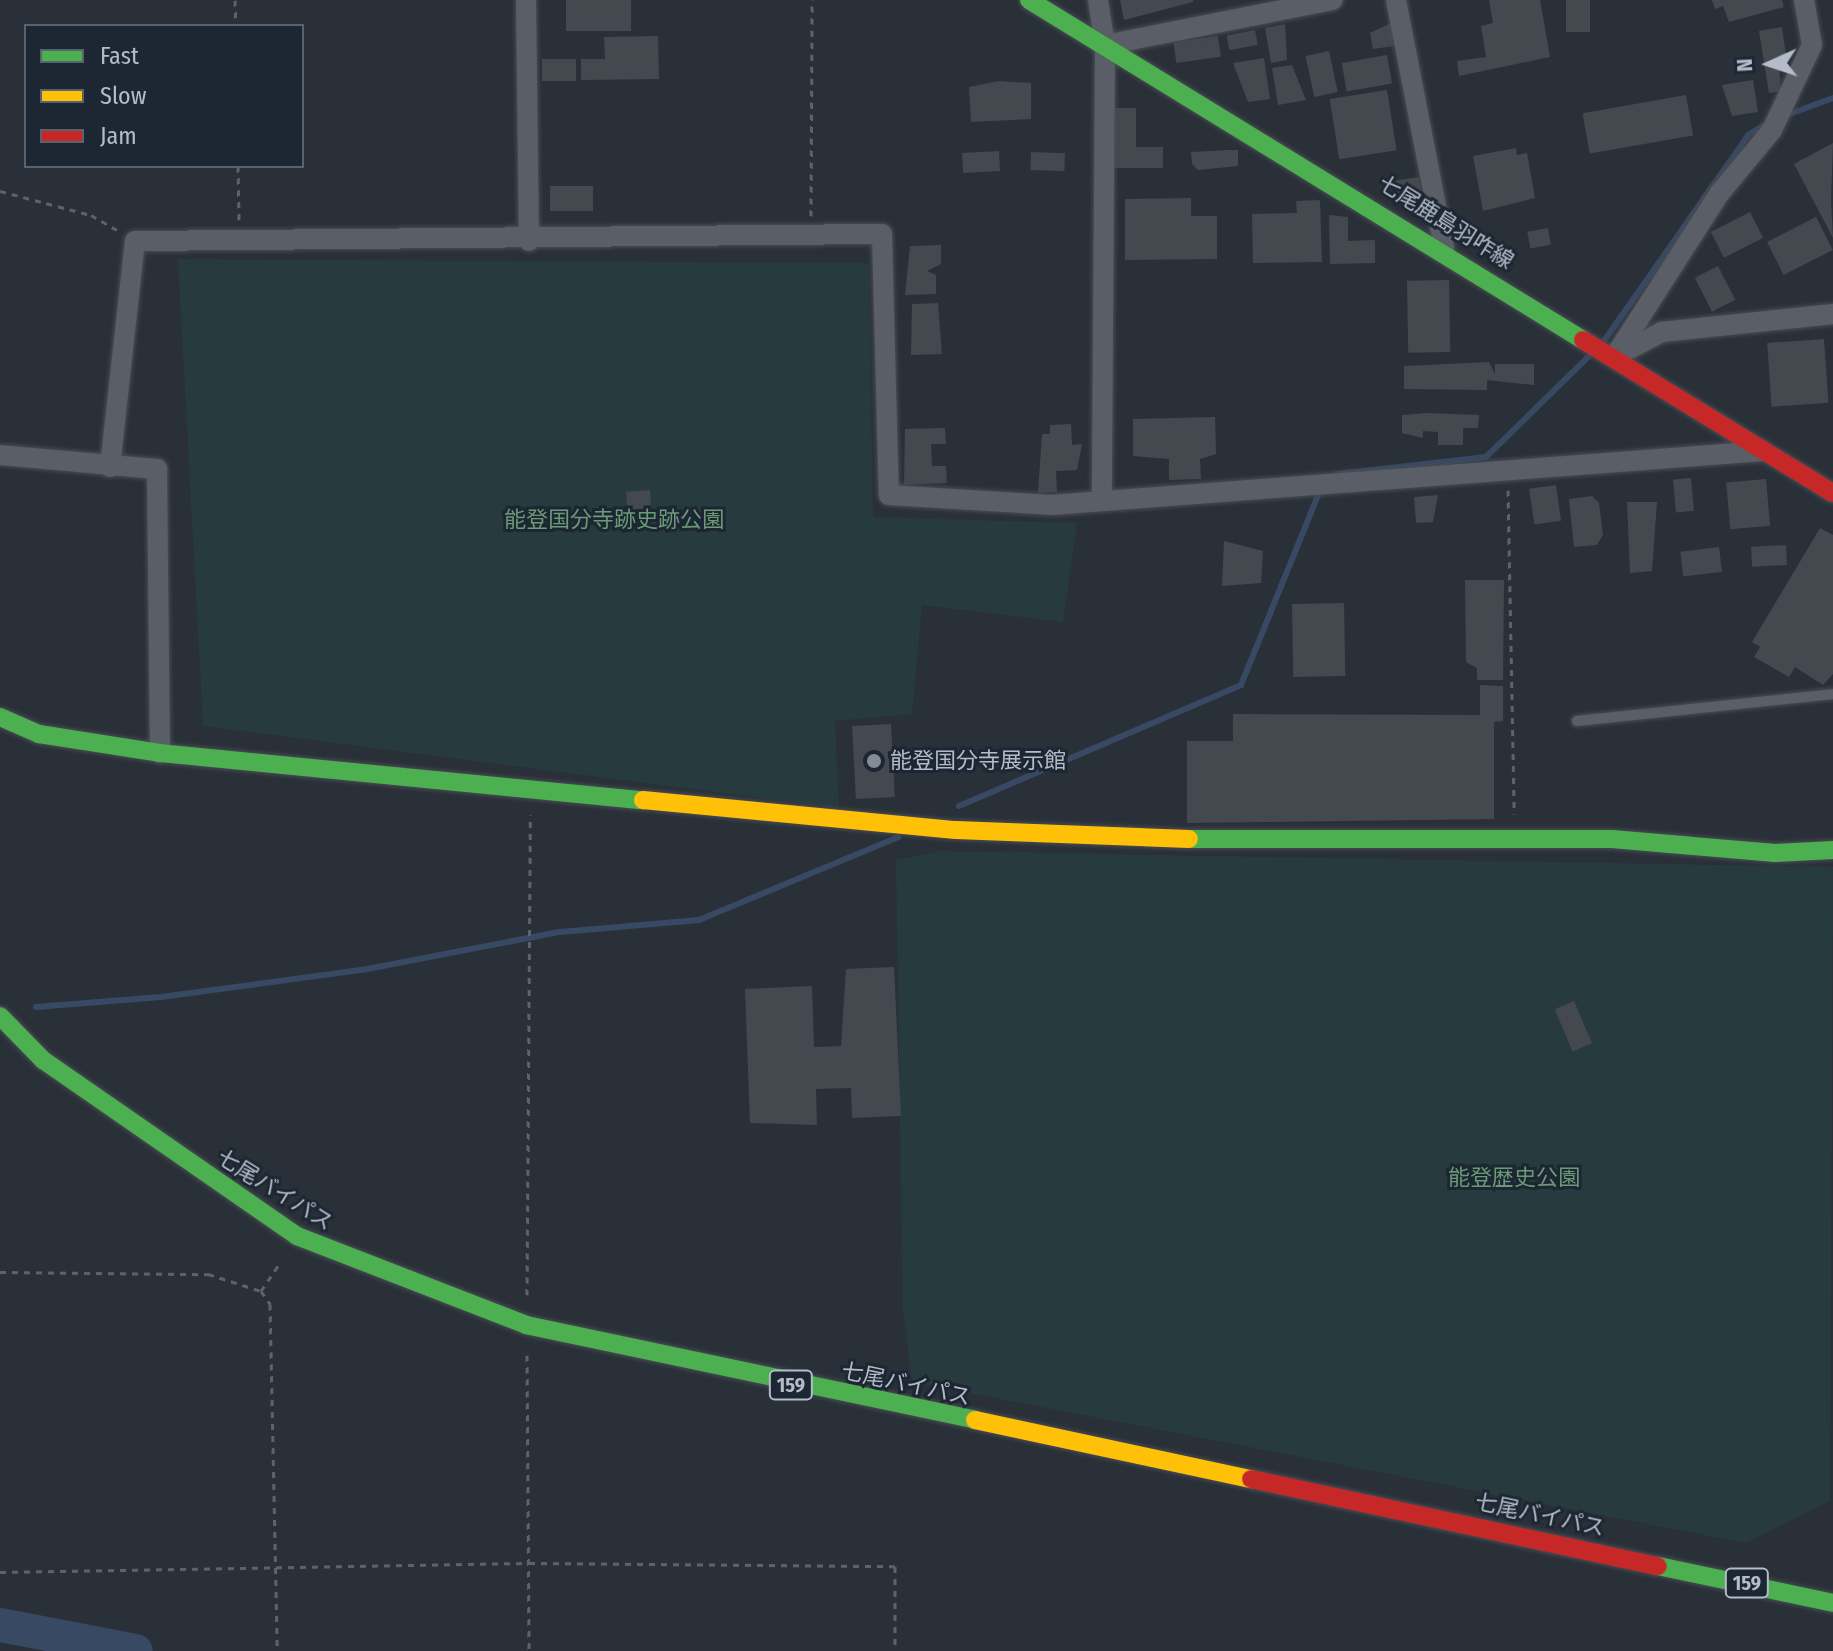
<!DOCTYPE html>
<html>
<head>
<meta charset="utf-8">
<style>
  body { margin:0 }
  #map { position:relative; width:1833px; height:1651px; overflow:hidden; background:#2a3038; font-family:"Fira Sans Condensed","Noto Sans JP",sans-serif }
  div>[style] { position:absolute }
  .green>* { inset:0; background:#273a3e }
  .stream>* { height:6px; margin:-3px; padding:0 3px; transform-origin:3px; border-radius:3px; background:#384963 }
  .river>* { height:34px; margin:-17px; padding:0 17px; transform-origin:17px; border-radius:17px; background:#384963 }
  .building>* { inset:0; background:#444950; transform-origin:0 0 }
  .path>* { height:3px; margin-top:-1.5px; transform-origin:0; background:repeating-linear-gradient(90deg,#5d636a 0 6px,transparent 0 12px) }
  .roads { filter:drop-shadow(0 0 2px #484c53) drop-shadow(0 0 2px #484c53) }
  .lane>* { height:10px; margin:-5px; padding:0 5px; transform-origin:5px; border-radius:5px; background:#5a5e66 }
  .street>* { height:20px; margin:-10px; padding:0 10px; transform-origin:10px; border-radius:10px; background:#5a5e66 }
  .fast>* { height:18px; margin:-9px; padding:0 9px; transform-origin:9px; border-radius:9px; background:#4caf50 }
  .slow>* { height:18px; margin:-9px; padding:0 9px; transform-origin:9px; border-radius:9px; background:#ffc107 }
  .jam>* { height:18px; margin:-9px; padding:0 9px; transform-origin:9px; border-radius:9px; background:#c62828 }
  .dots>* { width:22px; height:22px; translate:-50% -50%; box-sizing:border-box; border:4px solid #1d2633; border-radius:50% }
  span { translate:-50% -50%; white-space:nowrap; text-align:center; line-height:1.15; -webkit-text-stroke:6px #1d2633; paint-order:stroke }
  .shield-label span { padding:2px 6px; background:#1d2633; border:2px solid; border-radius:6px; -webkit-text-stroke-width:0 }
  .shield-label { font-size:20px; color:#b4bcc9; font-weight:700 }
  .street-label { font-size:22px; color:#b4bcc9 }
  .park-label { font-size:22px; color:#6b9a76 }
  .poi-label { font-size:22px; color:#b4bcc9 }
  .left { translate:0 -50%; text-align:left }
  .legend { position:absolute; left:24px; top:24px; width:280px; height:144px; box-sizing:border-box; background:#1d2633; border:2px solid #59626f; margin:0; padding:10px 14px; list-style:none; font-size:24px; color:#b4bcc9 }
  .legend li { display:flex; align-items:center; gap:16px; height:40px }
  .legend b { width:40px; border:2px solid #59626f }
  .north { position:absolute; left:1729px; top:24px; width:80px; height:80px; -webkit-text-stroke:6px #1d2633; paint-order:stroke; rotate:267deg; font-size:22px; font-weight:700; line-height:32px; text-align:center; color:#b4bcc9 }
  .north::after { content:''; display:block; margin:auto; width:28px; height:36px; background:#b4bcc9; clip-path:polygon(50% 0,100% 100%,50% 72%,0 100%) }
</style>
</head>
<body>
<div id="map">
  <div class="green">
    <i style="clip-path:polygon(178px 259px,869px 263px,873px 517px,1077px 523px,1063px 622px,922px 605px,912px 714px,835px 721px,839px 808px,203px 726px)"></i>
    <i style="clip-path:polygon(940px 851px,1833px 867px,1830px 1501px,1746px 1543px,912px 1382px,903px 1310px,896px 860px)"></i>
  </div>
  <div class="stream">
    <i style="left:1784px;top:116px;width:52px;rotate:-20.2deg"></i>
    <i style="left:1604px;top:341px;width:251px;rotate:-55deg"></i>
    <i style="left:1748px;top:135px;width:26px;rotate:-32deg"></i>
    <i style="left:1337px;top:474px;width:150px;rotate:-6.5deg"></i>
    <i style="left:1486px;top:457px;width:147px;rotate:-44.4deg"></i>
    <i style="left:959px;top:806px;width:307px;rotate:-23.2deg"></i>
    <i style="left:1241px;top:685px;width:210px;rotate:-67.9deg"></i>
    <i style="left:36px;top:1007px;width:125px;rotate:-4.6deg"></i>
    <i style="left:161px;top:997px;width:203px;rotate:-7.7deg"></i>
    <i style="left:362px;top:970px;width:202px;rotate:-10.9deg"></i>
    <i style="left:560px;top:932px;width:140px;rotate:-4.9deg"></i>
    <i style="left:699px;top:920px;width:216px;rotate:-22.6deg"></i>
  </div>
  <div class="river">
    <i style="left:0;top:1625px;width:138px;rotate:10.8deg"></i>
  </div>
  <div class="building">
    <i style="left:566px;top:0;width:65px;height:31px"></i>
    <i style="clip-path:polygon(1120px 0,1193px 0,1193px 2px,1124px 20px)"></i>
    <i style="clip-path:polygon(1489px 0,1540px 0,1550px 57px,1459px 76px,1457px 61px,1486px 57px,1481px 26px,1493px 23px)"></i>
    <i style="left:1566px;top:0;width:24px;height:32px"></i>
    <i style="clip-path:polygon(1712px 0,1782px 0,1784px 7px,1729px 22px,1723px 6px,1715px 9px)"></i>
    <i style="clip-path:polygon(1391px 23px,1394px 46px,1373px 49px,1370px 33px)"></i>
    <i style="clip-path:polygon(1285px 24px,1287px 60px,1271px 63px,1265px 28px)"></i>
    <i style="clip-path:polygon(1782px 27px,1787px 63px,1779px 64px,1781px 91px,1769px 93px,1759px 31px)"></i>
    <i style="left:1255px;top:30px;width:15px;height:29px;rotate:79deg"></i>
    <i style="clip-path:polygon(658px 36px,659px 79px,581px 80px,581px 59px,605px 59px,604px 37px)"></i>
    <i style="left:1218px;top:36px;width:21px;height:45px;rotate:82deg"></i>
    <i style="left:1329px;top:51px;width:42px;height:24px;rotate:78deg"></i>
    <i style="left:1387px;top:55px;width:29px;height:46px;rotate:80deg"></i>
    <i style="clip-path:polygon(1264px 58px,1270px 99px,1248px 102px,1233px 63px)"></i>
    <i style="left:542px;top:59px;width:34px;height:22px"></i>
    <i style="clip-path:polygon(1292px 65px,1306px 100px,1278px 105px,1272px 68px)"></i>
    <i style="clip-path:polygon(1753px 80px,1758px 112px,1732px 116px,1722px 85px)"></i>
    <i style="clip-path:polygon(999px 81px,1031px 83px,1031px 119px,971px 122px,969px 87px)"></i>
    <i style="left:1387px;top:90px;width:61px;height:58px;rotate:81deg"></i>
    <i style="left:1686px;top:95px;width:41px;height:105px;rotate:80deg"></i>
    <i style="clip-path:polygon(1113px 108px,1136px 108px,1136px 147px,1163px 147px,1163px 168px,1114px 168px)"></i>
    <i style="clip-path:polygon(1833px 143px,1831px 200px,1833px 238px,1794px 164px)"></i>
    <i style="clip-path:polygon(1516px 148px,1517px 155px,1527px 153px,1535px 198px,1483px 211px,1473px 156px)"></i>
    <i style="clip-path:polygon(1227px 150px,1238px 150px,1238px 166px,1198px 170px,1192px 164px,1191px 152px)"></i>
    <i style="left:999px;top:151px;width:20px;height:37px;rotate:87deg"></i>
    <i style="left:1031px;top:152px;width:34px;height:18px;rotate:2deg"></i>
    <i style="left:1419px;top:177px;width:18px;height:26px;rotate:81deg"></i>
    <i style="left:593px;top:186px;width:25px;height:43px;rotate:90deg"></i>
    <i style="clip-path:polygon(1191px 198px,1191px 216px,1217px 216px,1217px 259px,1125px 260px,1125px 199px)"></i>
    <i style="clip-path:polygon(1320px 200px,1322px 262px,1253px 263px,1252px 214px,1297px 213px,1296px 201px)"></i>
    <i style="left:1750px;top:212px;width:29px;height:44px;rotate:63deg"></i>
    <i style="clip-path:polygon(1329px 215px,1348px 217px,1348px 241px,1375px 240px,1375px 263px,1330px 264px)"></i>
    <i style="left:1816px;top:217px;width:37px;height:55px;rotate:63deg"></i>
    <i style="left:1548px;top:228px;width:17px;height:21px;rotate:80deg"></i>
    <i style="clip-path:polygon(941px 245px,941px 264px,927px 271px,936px 275px,936px 294px,905px 295px,910px 246px)"></i>
    <i style="left:1718px;top:266px;width:38px;height:26px;rotate:63deg"></i>
    <i style="left:1449px;top:280px;width:72px;height:42px;rotate:89deg"></i>
    <i style="clip-path:polygon(938px 303px,942px 354px,911px 355px,912px 304px)"></i>
    <i style="left:1824px;top:339px;width:64px;height:57px;rotate:86deg"></i>
    <i style="clip-path:polygon(1489px 362px,1495px 374px,1495px 364px,1534px 364px,1534px 385px,1487px 380px,1487px 390px,1404px 389px,1404px 366px)"></i>
    <i style="clip-path:polygon(1427px 413px,1479px 415px,1478px 428px,1463px 428px,1463px 445px,1438px 445px,1438px 432px,1423px 431px,1423px 438px,1402px 433px,1402px 415px)"></i>
    <i style="clip-path:polygon(1215px 417px,1216px 454px,1200px 459px,1201px 479px,1169px 480px,1169px 459px,1133px 456px,1133px 419px)"></i>
    <i style="clip-path:polygon(1071px 424px,1072px 445px,1082px 444px,1077px 470px,1056px 471px,1057px 492px,1038px 493px,1042px 434px,1050px 434px,1050px 425px)"></i>
    <i style="clip-path:polygon(945px 428px,946px 444px,931px 444px,932px 466px,946px 466px,947px 483px,904px 485px,905px 429px)"></i>
    <i style="left:1691px;top:478px;width:33px;height:18px;rotate:85deg"></i>
    <i style="left:1766px;top:479px;width:47px;height:40px;rotate:85deg"></i>
    <i style="left:1556px;top:485px;width:36px;height:27px;rotate:82deg"></i>
    <i style="left:650px;top:490px;width:32px;height:24px;rotate:86deg"></i>
    <i style="clip-path:polygon(1438px 495px,1433px 522px,1416px 523px,1414px 497px)"></i>
    <i style="clip-path:polygon(1592px 496px,1599px 503px,1603px 535px,1597px 545px,1574px 547px,1569px 499px)"></i>
    <i style="clip-path:polygon(1627px 502px,1657px 502px,1652px 571px,1630px 573px)"></i>
    <i style="clip-path:polygon(1820px 528px,1833px 535px,1833px 674px,1823px 685px,1795px 667px,1789px 677px,1754px 657px,1760px 647px,1752px 642px)"></i>
    <i style="clip-path:polygon(1224px 541px,1263px 551px,1261px 583px,1222px 586px)"></i>
    <i style="left:1786px;top:545px;width:20px;height:35px;rotate:87deg"></i>
    <i style="left:1719px;top:547px;width:25px;height:39px;rotate:83deg"></i>
    <i style="clip-path:polygon(1465px 580px,1504px 580px,1503px 680px,1477px 680px,1477px 668px,1466px 662px)"></i>
    <i style="left:1344px;top:603px;width:73px;height:52px;rotate:89deg"></i>
    <i style="clip-path:polygon(1480px 685px,1503px 686px,1503px 721px,1494px 722px,1494px 819px,1187px 823px,1187px 741px,1233px 741px,1233px 714px,1480px 715px)"></i>
    <i style="left:891px;top:724px;width:73px;height:39px;rotate:87deg"></i>
    <i style="clip-path:polygon(894px 967px,901px 1116px,852px 1118px,851px 1088px,816px 1089px,817px 1125px,750px 1123px,745px 989px,812px 986px,814px 1047px,841px 1046px,846px 969px)"></i>
    <i style="left:1574px;top:1001px;width:46px;height:21px;rotate:67deg"></i>
  </div>
  <div class="path">
    <i style="left:235px;top:0;width:26px;rotate:88deg"></i>
    <i style="left:238px;top:166px;width:54px;rotate:88.9deg"></i>
    <i style="left:0;top:191px;width:94px;rotate:14.8deg"></i>
    <i style="left:91px;top:215px;width:30px;rotate:30deg"></i>
    <i style="left:811px;top:216px;width:216px;rotate:-89.7deg"></i>
    <i style="left:1508px;top:490px;width:324px;rotate:88.9deg"></i>
    <i style="left:0;top:1272px;width:208px;rotate:0.6deg"></i>
    <i style="left:208px;top:1274px;width:56px;rotate:17.8deg"></i>
    <i style="left:261px;top:1291px;width:16px;rotate:55deg"></i>
    <i style="left:270px;top:1304px;width:347px;rotate:88.8deg"></i>
    <i style="left:261px;top:1291px;width:36px;rotate:-56deg"></i>
    <i style="left:527px;top:1295px;width:480px;rotate:-89.6deg"></i>
    <i style="left:527px;top:1355px;width:296px;rotate:89.6deg"></i>
    <i style="left:0;top:1572px;width:529px;rotate:-0.97deg"></i>
    <i style="left:529px;top:1563px;width:366px;rotate:0.5deg"></i>
    <i style="left:895px;top:1566px;width:85px;rotate:90deg"></i>
  </div>
  <div class="roads">
    <div class="lane">
      <i style="left:1577px;top:721px;width:257px;rotate:-6deg"></i>
    </div>
    <div class="street">
      <i style="left:526px;top:0;width:241px;rotate:89.3deg"></i>
      <i style="left:1098px;top:0;width:46px;rotate:81.2deg"></i>
      <i style="left:1105px;top:45px;width:454px;rotate:90.4deg"></i>
      <i style="left:1396px;top:0;width:253px;rotate:79deg"></i>
      <i style="left:1105px;top:45px;width:232px;rotate:-11.2deg"></i>
      <i style="left:1615px;top:356px;width:193px;rotate:-57.3deg"></i>
      <i style="left:1719px;top:194px;width:83px;rotate:-50.4deg"></i>
      <i style="left:1772px;top:130px;width:94px;rotate:-64.8deg"></i>
      <i style="left:1812px;top:45px;width:46px;rotate:-100.1deg"></i>
      <i style="left:1616px;top:356px;width:52px;rotate:-27.6deg"></i>
      <i style="left:1662px;top:332px;width:172px;rotate:-6deg"></i>
      <i style="left:0;top:455px;width:158px;rotate:5.1deg"></i>
      <i style="left:157px;top:469px;width:284px;rotate:89.4deg"></i>
      <i style="left:110px;top:467px;width:227px;rotate:-83.7deg"></i>
      <i style="left:135px;top:241px;width:747px;rotate:-0.54deg"></i>
      <i style="left:882px;top:234px;width:261px;rotate:88.5deg"></i>
      <i style="left:889px;top:495px;width:162px;rotate:3.5deg"></i>
      <i style="left:1051px;top:505px;width:714px;rotate:-4.34deg"></i>
    </div>
    <div class="fast">
      <i style="left:1029px;top:0;width:650px;rotate:31.54deg"></i>
      <i style="left:0;top:717px;width:43px;rotate:23.6deg"></i>
      <i style="left:39px;top:734px;width:122px;rotate:8.9deg"></i>
      <i style="left:160px;top:753px;width:485px;rotate:5.6deg"></i>
      <i style="left:1189px;top:839px;width:423px"></i>
      <i style="left:1612px;top:839px;width:164px;rotate:4.9deg"></i>
      <i style="left:1775px;top:853px;width:58px;rotate:-3deg"></i>
      <i style="left:0;top:1016px;width:62px;rotate:45.7deg"></i>
      <i style="left:43px;top:1060px;width:309px;rotate:34.7deg"></i>
      <i style="left:297px;top:1236px;width:246px;rotate:21.2deg"></i>
      <i style="left:526px;top:1325px;width:459px;rotate:11.9deg"></i>
      <i style="left:1658px;top:1566px;width:179px;rotate:11.9deg"></i>
    </div>
    <div class="slow">
      <i style="left:643px;top:800px;width:314px;rotate:5.5deg"></i>
      <i style="left:956px;top:830px;width:233px;rotate:2.2deg"></i>
      <i style="left:975px;top:1420px;width:282px;rotate:12.1deg"></i>
    </div>
    <div class="jam">
      <i style="left:1583px;top:340px;width:293px;rotate:31.5deg"></i>
      <i style="left:1251px;top:1479px;width:416px;rotate:12.1deg"></i>
    </div>
  </div>
  <div class="dots">
    <i style="left:874px;top:761px;background:#848b96"></i>
  </div>
  <div class="shield-label">
    <span style="left:791px;top:1385px">159</span>
    <span style="left:1747px;top:1583px">159</span>
  </div>
  <div class="street-label">
    <span style="left:1446px;top:222px;rotate:32deg">七尾鹿島羽咋線</span>
    <span style="left:275px;top:1190px;rotate:32deg">七尾バイパス</span>
    <span style="left:906px;top:1384px;rotate:12deg">七尾バイパス</span>
    <span style="left:1540px;top:1515px;rotate:12deg">七尾バイパス</span>
  </div>
  <div class="park-label">
    <span style="left:614px;top:520px">能登国分寺跡史跡公園</span>
    <span style="left:1514px;top:1178px">能登歴史公園</span>
  </div>
  <div class="poi-label">
    <span class="left" style="left:890px;top:761px">能登国分寺展示館</span>
  </div>
  <ul class="legend">
  <li><b style="height:10px;background:#4caf50"></b>Fast</li>
  <li><b style="height:10px;background:#ffc107"></b>Slow</li>
  <li><b style="height:10px;background:#c62828"></b>Jam</li>
  </ul>
  <div class="north">N</div>
</div>
</body>
</html>
